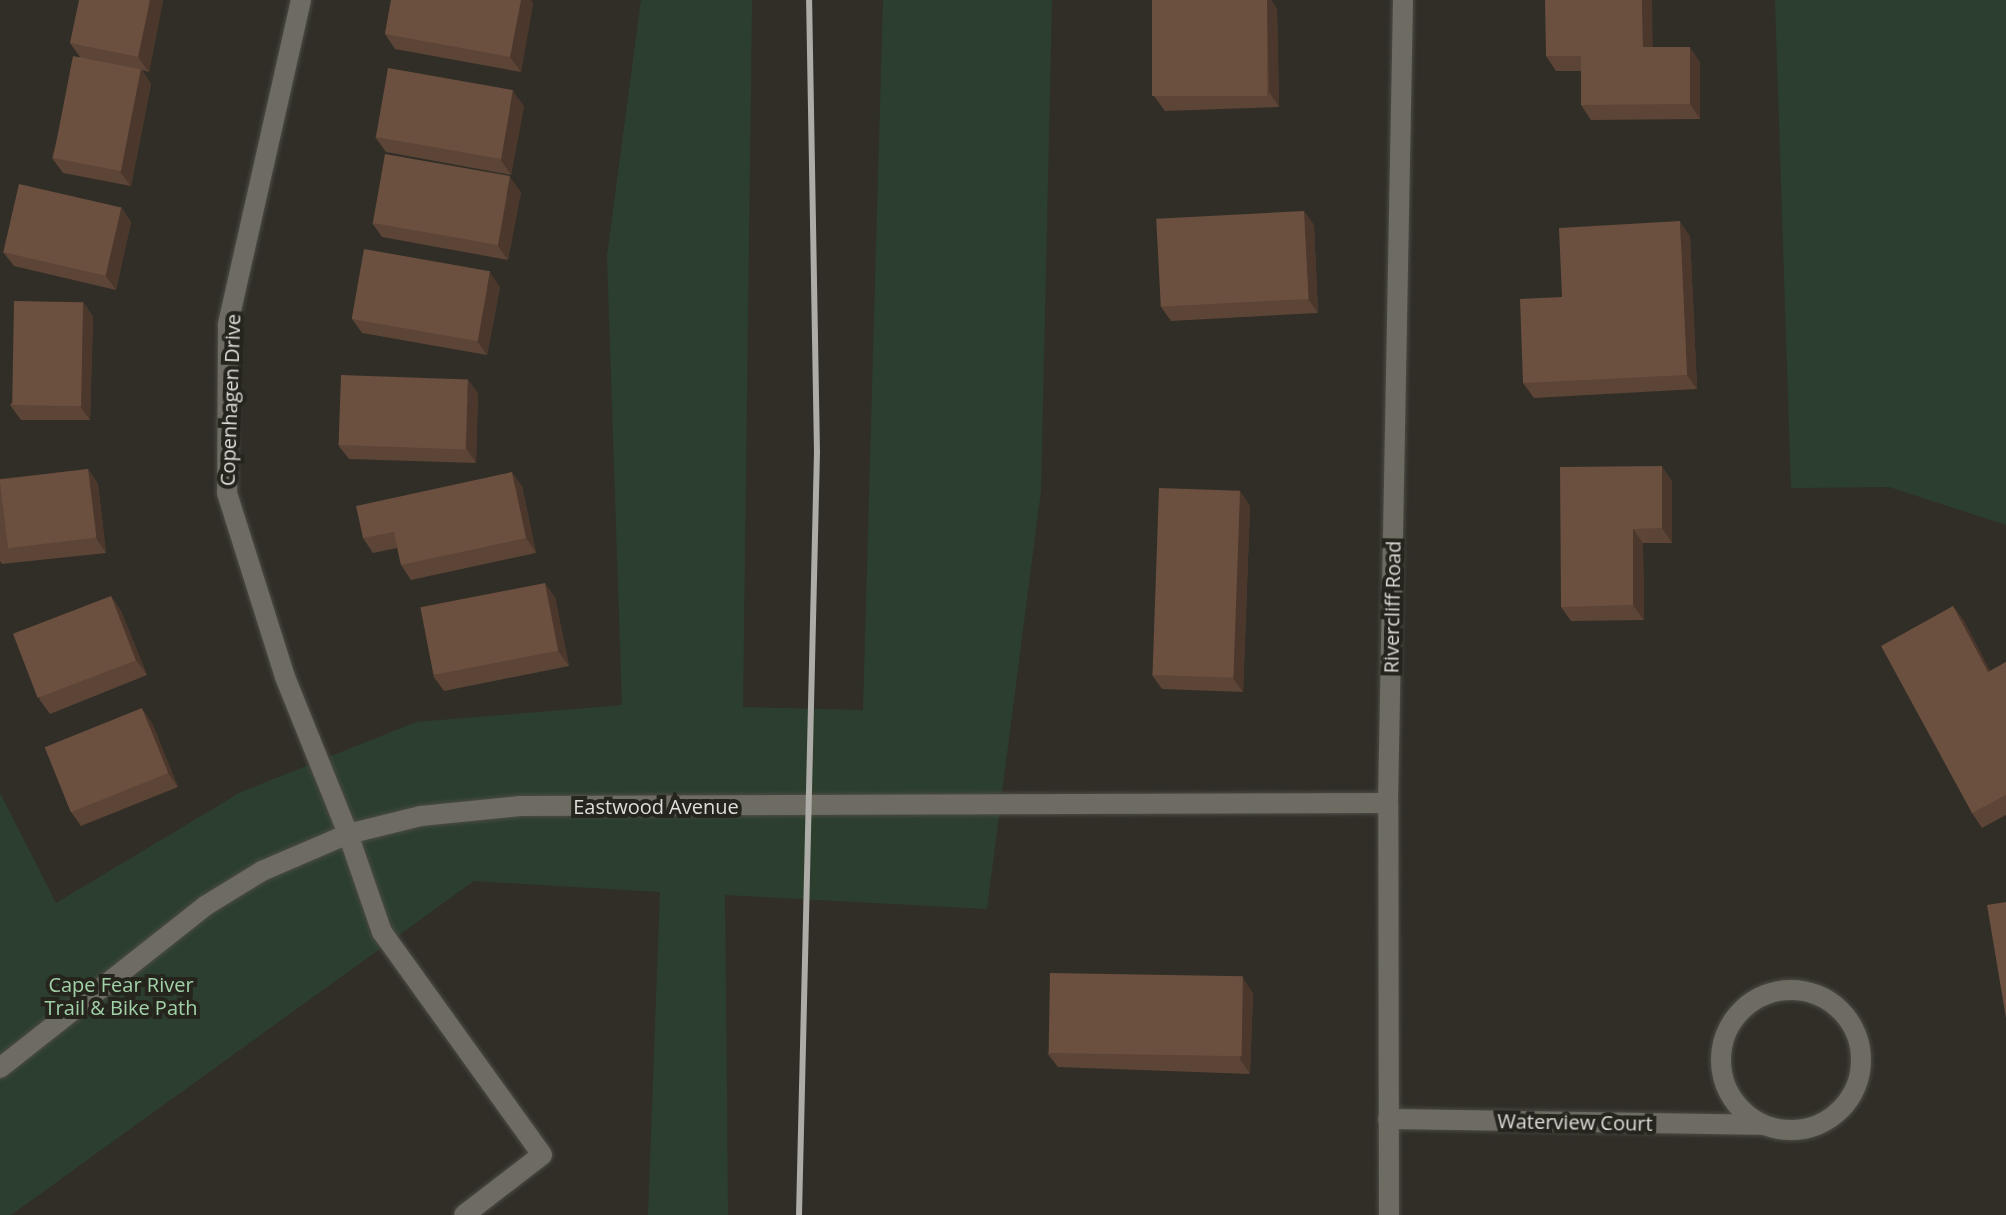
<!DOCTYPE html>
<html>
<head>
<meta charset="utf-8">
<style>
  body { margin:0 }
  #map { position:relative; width:2006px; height:1215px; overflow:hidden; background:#302e27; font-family:"Open Sans",sans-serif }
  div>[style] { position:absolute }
  .green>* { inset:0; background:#2c3f2f }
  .roads { filter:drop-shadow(0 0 2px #4c4b44) drop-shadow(0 0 2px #4c4b44) }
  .service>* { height:20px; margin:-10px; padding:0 10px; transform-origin:10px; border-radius:10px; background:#6d6b62 }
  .minor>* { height:20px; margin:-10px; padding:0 10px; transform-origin:10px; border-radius:10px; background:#6d6b62 }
  .minor>.ring { margin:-10px; padding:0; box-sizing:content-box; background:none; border:20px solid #6d6b62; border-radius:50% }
  .tertiary>* { height:20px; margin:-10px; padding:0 10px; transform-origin:10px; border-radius:10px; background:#6d6b62 }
  .rail>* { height:6px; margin:-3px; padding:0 3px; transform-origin:3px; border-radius:3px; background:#adaca6 }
  .wall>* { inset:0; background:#5c4436 }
  .shaded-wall>* { inset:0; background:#4b372c }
  .building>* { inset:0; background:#6b4f3f; transform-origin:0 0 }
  span { translate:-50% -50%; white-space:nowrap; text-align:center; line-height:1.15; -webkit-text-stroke:8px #26251d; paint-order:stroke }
  .street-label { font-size:20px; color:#dfded9 }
  .park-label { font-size:20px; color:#a1d1a9 }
</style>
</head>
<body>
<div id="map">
  <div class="green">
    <i style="clip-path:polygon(641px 0,752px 0,743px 707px,863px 710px,883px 0,1052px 0,1041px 490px,987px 909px,725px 895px,728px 1215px,648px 1215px,660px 892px,474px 881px,11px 1215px,0 1215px,0 793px,56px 903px,241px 792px,416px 722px,622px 705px,607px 256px)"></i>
    <i style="clip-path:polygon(1775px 0,2006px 0,2006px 525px,1889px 487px,1791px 488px)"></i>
  </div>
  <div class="roads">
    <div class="service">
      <i style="left:348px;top:834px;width:104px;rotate:70.9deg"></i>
      <i style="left:382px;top:932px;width:274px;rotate:54.3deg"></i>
      <i style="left:542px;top:1155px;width:98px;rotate:142.4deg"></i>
    </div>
    <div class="minor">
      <i style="left:301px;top:0;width:333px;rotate:102.7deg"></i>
      <i style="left:228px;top:325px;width:168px;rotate:90.3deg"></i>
      <i style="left:227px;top:493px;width:193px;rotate:72.5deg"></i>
      <i style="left:285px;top:677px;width:169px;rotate:68.1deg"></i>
      <i class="ring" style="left:1721px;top:990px;width:120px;height:120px"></i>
      <i style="left:1388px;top:1119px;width:375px;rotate:0.9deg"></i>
      <i style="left:1389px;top:1215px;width:412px;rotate:-90.1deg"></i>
      <i style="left:1388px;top:803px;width:803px;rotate:-88.93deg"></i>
    </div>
    <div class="tertiary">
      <i style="left:0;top:1068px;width:261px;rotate:-38.3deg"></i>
      <i style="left:205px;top:906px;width:67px;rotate:-31.6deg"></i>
      <i style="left:262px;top:871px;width:94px;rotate:-23.3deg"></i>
      <i style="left:348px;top:834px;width:75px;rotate:-13.9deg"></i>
      <i style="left:421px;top:816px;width:100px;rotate:-5.7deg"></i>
      <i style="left:521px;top:806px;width:867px;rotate:-0.2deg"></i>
    </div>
  </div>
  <div class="rail">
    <i style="left:799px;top:1215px;width:762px;rotate:-88.65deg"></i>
    <i style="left:817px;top:453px;width:453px;rotate:-91deg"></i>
  </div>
  <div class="wall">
    <i style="clip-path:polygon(163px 0,149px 72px,142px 70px,151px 84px,131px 186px,63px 173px,52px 158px,80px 57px,70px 43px)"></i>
    <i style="clip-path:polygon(391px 0,531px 0,533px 3px,521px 72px,395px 49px,385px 34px)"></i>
    <i style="clip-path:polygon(1152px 0,1271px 0,1277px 9px,1279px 107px,1165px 111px,1154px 96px)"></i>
    <i style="clip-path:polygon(1653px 47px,1700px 62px,1700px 119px,1591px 120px,1581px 105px,1581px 71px,1556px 71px,1546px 56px)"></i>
    <i style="clip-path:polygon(524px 106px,511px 175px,386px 152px,375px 137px)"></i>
    <i style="clip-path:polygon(521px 192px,508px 260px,382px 237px,372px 223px)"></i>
    <i style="clip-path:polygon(121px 207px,131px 222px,116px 290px,14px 266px,3px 252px)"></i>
    <i style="clip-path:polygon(1304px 211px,1314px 225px,1318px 313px,1171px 321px,1161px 307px)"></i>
    <i style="clip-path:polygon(1690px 236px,1697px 389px,1534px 398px,1523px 383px,1562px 297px)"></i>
    <i style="clip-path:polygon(500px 287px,487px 355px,362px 333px,352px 319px)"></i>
    <i style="clip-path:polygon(83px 302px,93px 317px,90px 420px,21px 420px,10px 405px)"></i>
    <i style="clip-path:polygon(478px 393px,476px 463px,349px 459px,338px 445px)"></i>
    <i style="clip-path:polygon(88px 469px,98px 484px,106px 553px,2px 564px,0 561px,0 479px)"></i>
    <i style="clip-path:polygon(1672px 481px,1672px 543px,1643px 543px,1644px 620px,1571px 621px,1561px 607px)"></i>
    <i style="clip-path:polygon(522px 486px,536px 553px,411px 580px,401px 565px,397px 548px,373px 553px,363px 538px)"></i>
    <i style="clip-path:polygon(1240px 491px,1250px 506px,1243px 692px,1162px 689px,1152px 675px)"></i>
    <i style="clip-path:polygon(111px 596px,121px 611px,147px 675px,50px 714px,39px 699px)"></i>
    <i style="clip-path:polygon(555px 597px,569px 666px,444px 691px,433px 676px)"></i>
    <i style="clip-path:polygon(1953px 606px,1964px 621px,1990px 671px,2006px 662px,2006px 815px,1982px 828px,1972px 813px)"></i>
    <i style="clip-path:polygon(152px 723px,178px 787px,81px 826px,71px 812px)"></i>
    <i style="clip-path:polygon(1253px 993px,1250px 1074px,1058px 1067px,1047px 1053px)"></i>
  </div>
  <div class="shaded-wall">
    <i style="clip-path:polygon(150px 0,163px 0,149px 72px,138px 57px)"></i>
    <i style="clip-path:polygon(521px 0,531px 0,533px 3px,521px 72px,510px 57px)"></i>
    <i style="clip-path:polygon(1267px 0,1271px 0,1277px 9px,1279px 107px,1269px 92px)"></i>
    <i style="clip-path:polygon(1642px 0,1652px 0,1653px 62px,1643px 47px)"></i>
    <i style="clip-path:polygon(1690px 47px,1700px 62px,1700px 119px,1690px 104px)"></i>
    <i style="clip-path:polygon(141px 69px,151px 84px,131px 186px,120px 172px)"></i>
    <i style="clip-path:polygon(513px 91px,524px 106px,511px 175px,501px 160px)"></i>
    <i style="clip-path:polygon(510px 177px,521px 192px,508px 260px,498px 246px)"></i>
    <i style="clip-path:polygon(121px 207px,131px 222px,116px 290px,105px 275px)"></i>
    <i style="clip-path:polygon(1304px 211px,1314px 225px,1318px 313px,1308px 299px)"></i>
    <i style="clip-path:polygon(1680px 221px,1690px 236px,1697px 389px,1687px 375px)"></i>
    <i style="clip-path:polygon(490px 272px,500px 287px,487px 355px,477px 341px)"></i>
    <i style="clip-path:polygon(83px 302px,93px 317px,90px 420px,80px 406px)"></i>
    <i style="clip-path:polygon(468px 379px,478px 393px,476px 463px,466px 448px)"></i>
    <i style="clip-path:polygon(1662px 466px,1672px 481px,1672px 543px,1662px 528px)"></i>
    <i style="clip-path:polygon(88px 469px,98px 484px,106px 553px,96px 538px)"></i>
    <i style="clip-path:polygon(512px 472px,522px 486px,536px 553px,526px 538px)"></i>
    <i style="clip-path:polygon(1240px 491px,1250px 506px,1243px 692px,1233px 678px)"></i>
    <i style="clip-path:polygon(1633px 529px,1643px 543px,1644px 620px,1633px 605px)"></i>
    <i style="clip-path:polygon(545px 583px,555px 597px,569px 666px,558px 651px)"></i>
    <i style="clip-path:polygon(111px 596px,121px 611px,147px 675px,136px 660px)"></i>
    <i style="clip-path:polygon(1953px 606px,1964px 621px,1998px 686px,1988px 672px)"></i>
    <i style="clip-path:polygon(142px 708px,152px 723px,178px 787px,168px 773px)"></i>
    <i style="clip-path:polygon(1243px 978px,1253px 993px,1250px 1074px,1240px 1059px)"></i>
  </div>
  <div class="building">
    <i style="clip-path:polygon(79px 0,150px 0,138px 57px,70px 43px)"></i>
    <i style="clip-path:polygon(391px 0,521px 0,510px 57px,385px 34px)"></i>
    <i style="left:1152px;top:0;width:115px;height:96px"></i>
    <i style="clip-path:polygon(1545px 0,1642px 0,1643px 47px,1690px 47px,1690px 104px,1581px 105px,1581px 56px,1546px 56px)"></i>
    <i style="left:73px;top:56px;width:69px;height:104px;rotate:11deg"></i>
    <i style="left:388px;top:68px;width:127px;height:70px;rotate:10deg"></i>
    <i style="left:385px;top:154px;width:127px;height:70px;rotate:10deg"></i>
    <i style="left:19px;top:184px;width:105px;height:70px;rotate:13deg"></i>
    <i style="left:1304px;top:211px;width:88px;height:148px;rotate:87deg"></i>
    <i style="clip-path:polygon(1680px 221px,1687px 375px,1523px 383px,1520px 299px,1562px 297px,1559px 228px)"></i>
    <i style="left:364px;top:249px;width:128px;height:71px;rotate:10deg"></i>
    <i style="left:14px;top:301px;width:69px;height:104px;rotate:1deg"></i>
    <i style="left:341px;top:375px;width:127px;height:70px;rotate:2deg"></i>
    <i style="clip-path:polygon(1662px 466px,1662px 528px,1633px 529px,1633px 605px,1561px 607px,1560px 467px)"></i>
    <i style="left:88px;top:469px;width:69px;height:89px;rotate:83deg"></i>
    <i style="clip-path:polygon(512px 472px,526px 538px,401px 565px,394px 532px,363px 538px,356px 506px)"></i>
    <i style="left:1159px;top:488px;width:81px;height:187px;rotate:2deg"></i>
    <i style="left:545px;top:583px;width:69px;height:127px;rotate:79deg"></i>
    <i style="left:111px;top:596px;width:69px;height:105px;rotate:69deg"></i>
    <i style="clip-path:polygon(1953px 606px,1988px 672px,2006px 662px,2006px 795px,1972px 813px,1881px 646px)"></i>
    <i style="left:142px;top:708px;width:70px;height:105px;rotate:68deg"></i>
    <i style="clip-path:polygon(2006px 902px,2006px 1018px,1987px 905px)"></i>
    <i style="left:1050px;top:973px;width:193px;height:80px;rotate:1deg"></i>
  </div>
  <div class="street-label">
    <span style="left:230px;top:400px;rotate:-88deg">Copenhagen Drive</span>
    <span style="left:1392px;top:607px;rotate:-89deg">Rivercliff Road</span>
    <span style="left:656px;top:806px">Eastwood Avenue</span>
    <span style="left:1575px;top:1122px;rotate:1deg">Waterview Court</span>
  </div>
  <div class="park-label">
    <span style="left:121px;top:996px">Cape Fear River<br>Trail &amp; Bike Path</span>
  </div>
</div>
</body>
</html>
